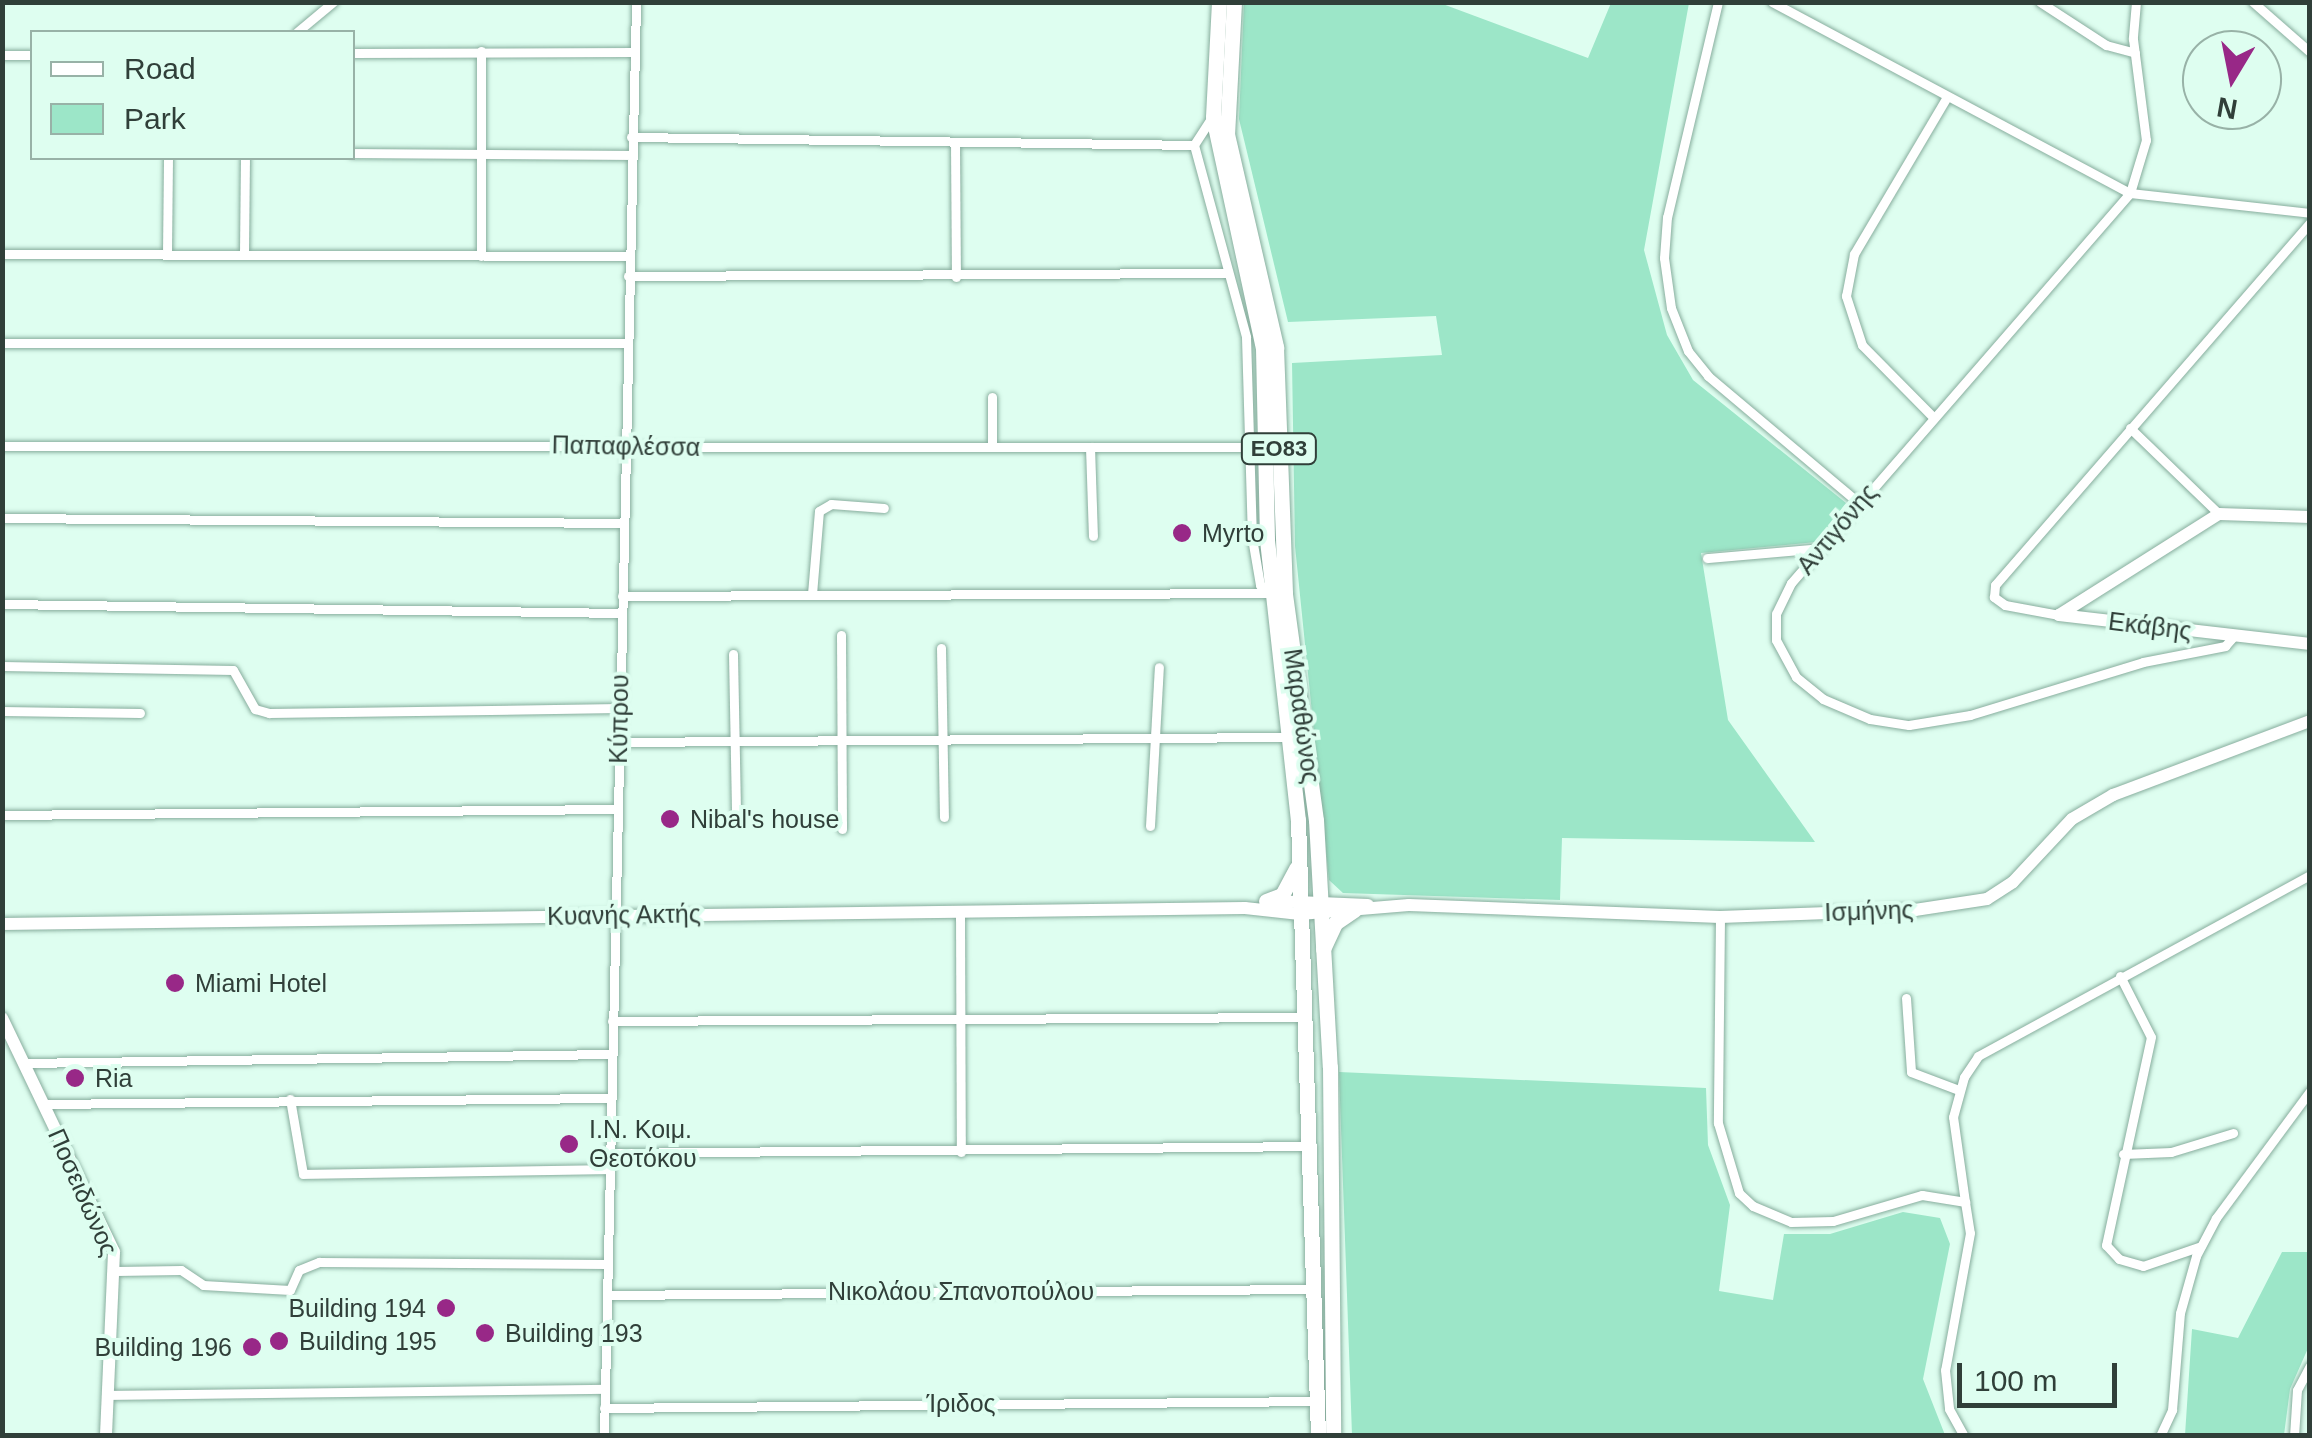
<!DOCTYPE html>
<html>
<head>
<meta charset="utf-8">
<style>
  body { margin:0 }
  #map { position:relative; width:2312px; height:1438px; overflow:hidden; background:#defef0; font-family:Arial,sans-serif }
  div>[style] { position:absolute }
  .green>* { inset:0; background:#9ce6c8 }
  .roads { filter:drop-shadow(0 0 2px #87ad9d) drop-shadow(0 0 2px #87ad9d) }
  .street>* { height:9px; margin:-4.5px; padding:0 4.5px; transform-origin:4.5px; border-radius:4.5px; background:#fff }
  .secondary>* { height:12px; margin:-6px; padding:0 6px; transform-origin:6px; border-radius:6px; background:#fff }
  .primary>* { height:15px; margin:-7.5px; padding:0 7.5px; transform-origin:7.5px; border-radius:7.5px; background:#fff }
  .dots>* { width:28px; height:28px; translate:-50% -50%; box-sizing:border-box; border:5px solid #defef0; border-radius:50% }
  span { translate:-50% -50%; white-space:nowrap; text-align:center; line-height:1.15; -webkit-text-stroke:8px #defef0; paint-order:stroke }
  .shield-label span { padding:2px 8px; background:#defef0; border:2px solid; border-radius:8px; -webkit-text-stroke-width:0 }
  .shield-label { font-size:22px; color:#303f39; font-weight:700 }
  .street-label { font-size:25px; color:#303f39 }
  .poi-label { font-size:25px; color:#303f39 }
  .left { translate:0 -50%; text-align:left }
  .right { translate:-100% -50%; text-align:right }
  .frame { position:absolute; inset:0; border:5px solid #303f39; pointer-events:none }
  .legend { position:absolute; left:30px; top:30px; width:325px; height:130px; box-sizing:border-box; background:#defef0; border:2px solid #98b2a7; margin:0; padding:12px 18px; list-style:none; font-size:30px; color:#303f39 }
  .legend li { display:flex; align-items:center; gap:20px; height:50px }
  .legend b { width:50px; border:2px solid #98b2a7 }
  .north { position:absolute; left:2182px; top:30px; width:100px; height:100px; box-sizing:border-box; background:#defef0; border:2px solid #98b2a7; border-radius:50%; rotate:190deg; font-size:28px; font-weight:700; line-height:40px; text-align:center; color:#303f39 }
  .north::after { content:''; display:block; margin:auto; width:35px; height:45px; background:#982887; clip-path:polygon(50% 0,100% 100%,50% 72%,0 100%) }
  .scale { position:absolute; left:1957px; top:1363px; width:160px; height:45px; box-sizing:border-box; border:5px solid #303f39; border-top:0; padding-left:12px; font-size:30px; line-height:35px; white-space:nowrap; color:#303f39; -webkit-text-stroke:8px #defef0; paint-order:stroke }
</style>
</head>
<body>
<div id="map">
  <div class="green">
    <i style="clip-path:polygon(1244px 3px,1440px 3px,1588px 58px,1611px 3px,1689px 3px,1644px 250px,1667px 335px,1693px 380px,1846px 503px,1816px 542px,1701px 553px,1728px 720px,1815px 842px,1562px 838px,1560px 900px,1343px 893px,1329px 880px,1295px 546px,1292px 363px,1442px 355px,1436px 316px,1288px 322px,1239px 119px)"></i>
    <i style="clip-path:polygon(1339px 1072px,1706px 1088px,1708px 1145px,1730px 1205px,1719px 1291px,1773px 1300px,1784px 1234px,1830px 1234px,1903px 1212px,1940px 1218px,1950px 1244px,1923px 1379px,1945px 1435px,1352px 1435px)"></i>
    <i style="clip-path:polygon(2282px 1252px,2310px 1252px,2309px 1346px,2290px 1389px,2284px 1435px,2185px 1435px,2192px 1329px,2238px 1338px)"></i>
  </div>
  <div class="roads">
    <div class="street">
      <i style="left:1718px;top:2px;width:221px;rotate:103.3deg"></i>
      <i style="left:1667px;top:217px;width:41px;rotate:94.2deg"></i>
      <i style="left:1664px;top:258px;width:50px;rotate:82deg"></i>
      <i style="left:1671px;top:308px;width:46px;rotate:68.4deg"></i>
      <i style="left:1688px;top:351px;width:32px;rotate:51deg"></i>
      <i style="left:1708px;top:376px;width:197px;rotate:40.1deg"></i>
      <i style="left:1772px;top:2px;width:406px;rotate:28.1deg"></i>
      <i style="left:2130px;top:193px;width:181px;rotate:6.3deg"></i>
      <i style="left:2040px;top:2px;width:79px;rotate:33.1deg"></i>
      <i style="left:2106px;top:45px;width:30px;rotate:15deg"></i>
      <i style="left:2136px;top:2px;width:37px;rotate:95deg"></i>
      <i style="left:2133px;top:39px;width:102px;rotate:82.7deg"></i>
      <i style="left:2146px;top:140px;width:55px;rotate:106.8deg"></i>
      <i style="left:2130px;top:193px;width:517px;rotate:131deg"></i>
      <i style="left:1791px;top:583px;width:34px;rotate:116deg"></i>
      <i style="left:1776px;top:614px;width:26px;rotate:90deg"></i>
      <i style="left:1776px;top:640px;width:42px;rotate:61.6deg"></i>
      <i style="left:1796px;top:677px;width:35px;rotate:39deg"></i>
      <i style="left:1823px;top:699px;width:51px;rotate:23.1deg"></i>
      <i style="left:1870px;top:719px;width:39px;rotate:9deg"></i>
      <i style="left:1909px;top:725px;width:62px;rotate:-9.3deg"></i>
      <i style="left:1970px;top:715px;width:181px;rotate:-17deg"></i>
      <i style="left:2143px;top:662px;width:84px;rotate:-11deg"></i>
      <i style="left:2225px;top:646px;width:13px;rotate:-48deg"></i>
      <i style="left:2253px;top:2px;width:76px;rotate:41.3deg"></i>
      <i style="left:297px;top:32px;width:47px;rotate:-39.8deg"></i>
      <i style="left:481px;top:51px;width:205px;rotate:90deg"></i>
      <i style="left:352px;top:53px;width:281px;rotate:-0.2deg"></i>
      <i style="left:2px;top:55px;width:30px"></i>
      <i style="left:1212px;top:117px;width:33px;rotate:123deg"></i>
      <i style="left:1194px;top:145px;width:199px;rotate:74.8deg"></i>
      <i style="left:1246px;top:337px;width:201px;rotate:88.3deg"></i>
      <i style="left:1252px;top:538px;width:48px;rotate:80.3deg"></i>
      <i style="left:1260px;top:585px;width:12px;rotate:31deg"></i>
      <i style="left:631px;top:137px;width:563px;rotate:0.81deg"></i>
      <i style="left:955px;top:142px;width:135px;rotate:89.6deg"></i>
      <i style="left:352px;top:153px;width:279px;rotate:0.4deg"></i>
      <i style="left:244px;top:252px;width:94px;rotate:-89.4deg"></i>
      <i style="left:2px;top:254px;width:627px;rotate:0.18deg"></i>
      <i style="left:167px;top:254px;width:96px;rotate:-89.4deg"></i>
      <i style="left:628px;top:276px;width:600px;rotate:-0.29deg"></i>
      <i style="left:2px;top:343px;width:625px"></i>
      <i style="left:1933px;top:417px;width:101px;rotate:-134.6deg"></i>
      <i style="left:1862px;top:345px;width:52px;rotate:-108.1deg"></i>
      <i style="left:1846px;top:296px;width:43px;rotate:-79.2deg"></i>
      <i style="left:1854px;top:254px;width:182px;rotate:-59.4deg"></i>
      <i style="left:2130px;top:428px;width:124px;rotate:44deg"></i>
      <i style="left:2px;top:446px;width:1247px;rotate:0.05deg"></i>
      <i style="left:992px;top:446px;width:49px;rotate:-90deg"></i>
      <i style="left:1090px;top:447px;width:89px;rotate:88.1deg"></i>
      <i style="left:2px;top:518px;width:621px;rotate:0.46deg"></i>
      <i style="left:1707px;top:558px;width:114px;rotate:-5deg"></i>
      <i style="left:812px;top:594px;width:83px;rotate:-85.2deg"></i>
      <i style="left:819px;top:511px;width:14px;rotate:-30deg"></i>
      <i style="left:831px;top:504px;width:53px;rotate:4.3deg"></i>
      <i style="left:622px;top:596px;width:650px;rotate:-0.26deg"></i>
      <i style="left:2px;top:604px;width:619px;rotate:0.83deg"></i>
      <i style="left:2059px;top:615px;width:55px;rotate:-169.5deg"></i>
      <i style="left:2005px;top:605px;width:14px;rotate:-144deg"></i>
      <i style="left:1994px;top:597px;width:12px;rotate:-85deg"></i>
      <i style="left:1995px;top:585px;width:481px;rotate:-49deg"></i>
      <i style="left:841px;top:635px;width:194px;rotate:89.7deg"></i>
      <i style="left:941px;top:648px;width:169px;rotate:89deg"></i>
      <i style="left:733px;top:654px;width:160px;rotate:88.9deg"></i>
      <i style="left:2px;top:666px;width:231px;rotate:1deg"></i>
      <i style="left:233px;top:670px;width:45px;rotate:60.6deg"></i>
      <i style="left:255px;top:709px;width:15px;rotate:16deg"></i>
      <i style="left:269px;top:713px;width:350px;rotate:-0.8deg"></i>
      <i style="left:2px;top:711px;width:138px;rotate:0.8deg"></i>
      <i style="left:618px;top:742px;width:671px;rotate:-0.43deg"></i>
      <i style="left:2px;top:815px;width:615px;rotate:-0.56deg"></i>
      <i style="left:1150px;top:826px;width:159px;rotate:-86.8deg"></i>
      <i style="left:960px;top:911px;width:241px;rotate:89.8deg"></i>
      <i style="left:1720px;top:917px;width:206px;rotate:90.6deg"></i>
      <i style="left:1718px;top:1123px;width:73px;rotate:73.3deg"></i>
      <i style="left:1739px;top:1193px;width:19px;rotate:43deg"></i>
      <i style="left:1753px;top:1206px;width:41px;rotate:22.8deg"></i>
      <i style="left:1791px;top:1222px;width:42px;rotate:-1.4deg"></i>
      <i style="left:1833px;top:1221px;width:93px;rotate:-16.3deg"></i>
      <i style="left:1922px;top:1195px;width:44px;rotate:9.2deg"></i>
      <i style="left:1965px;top:1202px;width:31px;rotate:81deg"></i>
      <i style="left:1970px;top:1233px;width:139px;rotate:100.3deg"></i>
      <i style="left:1945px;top:1370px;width:39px;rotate:84deg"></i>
      <i style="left:1949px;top:1409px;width:31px;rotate:61deg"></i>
      <i style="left:2120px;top:976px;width:68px;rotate:63.1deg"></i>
      <i style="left:2151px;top:1037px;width:213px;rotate:102.2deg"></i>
      <i style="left:2106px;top:1245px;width:19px;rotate:47deg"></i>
      <i style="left:2119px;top:1259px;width:25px;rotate:16deg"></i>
      <i style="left:2143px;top:1266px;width:61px;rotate:-19deg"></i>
      <i style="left:1906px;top:998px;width:74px;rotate:86.1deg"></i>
      <i style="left:1911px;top:1072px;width:51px;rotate:20.6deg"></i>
      <i style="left:612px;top:1021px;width:693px;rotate:-0.33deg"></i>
      <i style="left:24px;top:1063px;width:588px;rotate:-0.88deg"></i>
      <i style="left:290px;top:1099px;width:76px;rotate:80.2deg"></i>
      <i style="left:303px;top:1174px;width:306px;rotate:-0.9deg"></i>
      <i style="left:44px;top:1104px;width:567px;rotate:-0.61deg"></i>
      <i style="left:610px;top:1153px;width:702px;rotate:-0.57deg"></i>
      <i style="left:2123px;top:1154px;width:48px;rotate:-2.4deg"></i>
      <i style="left:2171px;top:1152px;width:65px;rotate:-17deg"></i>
      <i style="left:1965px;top:1202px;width:86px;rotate:-98deg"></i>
      <i style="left:1953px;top:1117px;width:41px;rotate:-74.6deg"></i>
      <i style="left:1964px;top:1077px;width:25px;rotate:-56deg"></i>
      <i style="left:1978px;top:1056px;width:378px;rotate:-28.6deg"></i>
      <i style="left:116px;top:1271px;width:65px;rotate:-0.9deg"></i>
      <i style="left:181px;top:1270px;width:27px;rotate:34deg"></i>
      <i style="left:203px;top:1285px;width:87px;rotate:3.3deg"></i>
      <i style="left:290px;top:1290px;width:22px;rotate:-66deg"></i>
      <i style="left:299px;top:1270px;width:22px;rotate:-22deg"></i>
      <i style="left:319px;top:1262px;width:288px;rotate:0.4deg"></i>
      <i style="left:607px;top:1295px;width:706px;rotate:-0.49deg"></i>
      <i style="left:108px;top:1395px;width:497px;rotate:-0.7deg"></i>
      <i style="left:604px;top:1408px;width:714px;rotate:-0.56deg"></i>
      <i style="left:604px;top:1436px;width:1434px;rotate:-88.72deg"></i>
      <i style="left:2160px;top:1436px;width:29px;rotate:-65deg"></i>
      <i style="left:2172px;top:1410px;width:97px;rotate:-85.3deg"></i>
      <i style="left:2180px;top:1313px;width:59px;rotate:-74.3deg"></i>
      <i style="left:2196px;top:1256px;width:43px;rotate:-62.2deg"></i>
      <i style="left:2216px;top:1218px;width:158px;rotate:-53.5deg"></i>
      <i style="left:2294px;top:1436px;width:46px;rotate:-86.3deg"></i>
      <i style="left:2297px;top:1390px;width:27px;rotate:-62deg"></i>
    </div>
    <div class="secondary">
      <i style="left:2059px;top:615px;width:189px;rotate:-32.3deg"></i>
      <i style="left:2219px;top:514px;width:91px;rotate:1.9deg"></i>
      <i style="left:2059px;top:615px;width:253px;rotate:6.6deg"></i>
      <i style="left:1273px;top:901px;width:95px;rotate:2.4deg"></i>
      <i style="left:2px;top:924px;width:1243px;rotate:-0.74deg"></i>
      <i style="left:1245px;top:908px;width:55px;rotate:6.2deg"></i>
      <i style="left:1300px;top:914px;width:109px;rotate:-4.7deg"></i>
      <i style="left:1409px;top:905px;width:311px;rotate:2.2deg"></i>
      <i style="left:1720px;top:917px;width:195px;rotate:-2.1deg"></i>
      <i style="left:1915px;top:910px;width:73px;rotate:-8.7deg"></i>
      <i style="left:1987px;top:899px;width:31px;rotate:-33deg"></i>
      <i style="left:2013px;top:882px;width:86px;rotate:-46.9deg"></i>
      <i style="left:2072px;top:819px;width:48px;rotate:-30.3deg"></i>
      <i style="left:2113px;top:795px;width:210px;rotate:-20.6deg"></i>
      <i style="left:2px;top:1018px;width:259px;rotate:64.4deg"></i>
      <i style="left:114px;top:1252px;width:184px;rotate:92.5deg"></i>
    </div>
    <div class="primary">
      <i style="left:1219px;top:2px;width:115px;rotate:93deg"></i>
      <i style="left:1213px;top:117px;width:236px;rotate:77.8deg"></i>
      <i style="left:1263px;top:348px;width:192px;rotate:88.8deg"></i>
      <i style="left:1267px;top:540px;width:282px;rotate:83.7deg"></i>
      <i style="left:1298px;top:820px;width:616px;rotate:88.14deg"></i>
      <i style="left:1234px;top:2px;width:132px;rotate:93deg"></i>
      <i style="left:1227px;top:134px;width:219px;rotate:77deg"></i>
      <i style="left:1276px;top:347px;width:247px;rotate:87.9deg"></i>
      <i style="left:1285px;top:594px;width:228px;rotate:82.2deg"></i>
      <i style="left:1316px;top:820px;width:247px;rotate:86.8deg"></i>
      <i style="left:1330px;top:1067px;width:369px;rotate:89.5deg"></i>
      <i style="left:1266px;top:901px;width:17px;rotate:-21deg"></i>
      <i style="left:1282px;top:895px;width:30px;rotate:-62deg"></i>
      <i style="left:1323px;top:949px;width:29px;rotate:-65deg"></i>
      <i style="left:1335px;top:923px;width:23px;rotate:-34deg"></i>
    </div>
  </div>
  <div class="dots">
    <i style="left:1182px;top:533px;background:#982887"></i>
    <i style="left:670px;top:819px;background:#982887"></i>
    <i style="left:175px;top:983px;background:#982887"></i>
    <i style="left:75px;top:1078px;background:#982887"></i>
    <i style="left:569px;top:1144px;background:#982887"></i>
    <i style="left:446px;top:1308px;background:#982887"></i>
    <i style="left:485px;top:1333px;background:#982887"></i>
    <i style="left:279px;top:1341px;background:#982887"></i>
    <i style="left:252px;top:1347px;background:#982887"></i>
  </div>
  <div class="shield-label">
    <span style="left:1279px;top:449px">ΕΟ83</span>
  </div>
  <div class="street-label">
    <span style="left:626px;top:446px;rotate:1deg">Παπαφλέσσα</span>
    <span style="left:1837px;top:529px;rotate:-50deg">Αντιγόνης</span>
    <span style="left:2150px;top:626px;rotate:7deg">Εκάβης</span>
    <span style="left:1302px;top:716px;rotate:82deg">Μαραθώνος</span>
    <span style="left:619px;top:719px;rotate:-89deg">Κύπρου</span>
    <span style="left:1869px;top:911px;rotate:-2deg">Ισμήνης</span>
    <span style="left:624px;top:915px;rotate:-1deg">Κυανής Ακτής</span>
    <span style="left:83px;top:1192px;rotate:66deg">Ποσειδώνος</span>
    <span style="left:961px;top:1291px">Νικολάου Σπανοπούλου</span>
    <span style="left:961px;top:1403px">Ίριδος</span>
  </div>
  <div class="poi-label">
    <span class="left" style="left:1202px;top:533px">Myrto</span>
    <span class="left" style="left:690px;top:819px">Nibal's house</span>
    <span class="left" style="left:195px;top:983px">Miami Hotel</span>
    <span class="left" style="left:95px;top:1078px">Ria</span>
    <span class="left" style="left:589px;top:1144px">Ι.Ν. Κοιμ.<br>Θεοτόκου</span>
    <span class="right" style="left:426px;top:1308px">Building 194</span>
    <span class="left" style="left:505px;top:1333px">Building 193</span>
    <span class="left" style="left:299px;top:1341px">Building 195</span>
    <span class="right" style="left:232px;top:1347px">Building 196</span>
  </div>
  <div class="frame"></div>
  <ul class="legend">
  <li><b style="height:12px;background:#fff"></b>Road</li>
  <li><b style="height:28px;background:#9ce6c8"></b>Park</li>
  </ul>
  <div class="north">N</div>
  <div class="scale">100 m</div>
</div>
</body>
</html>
